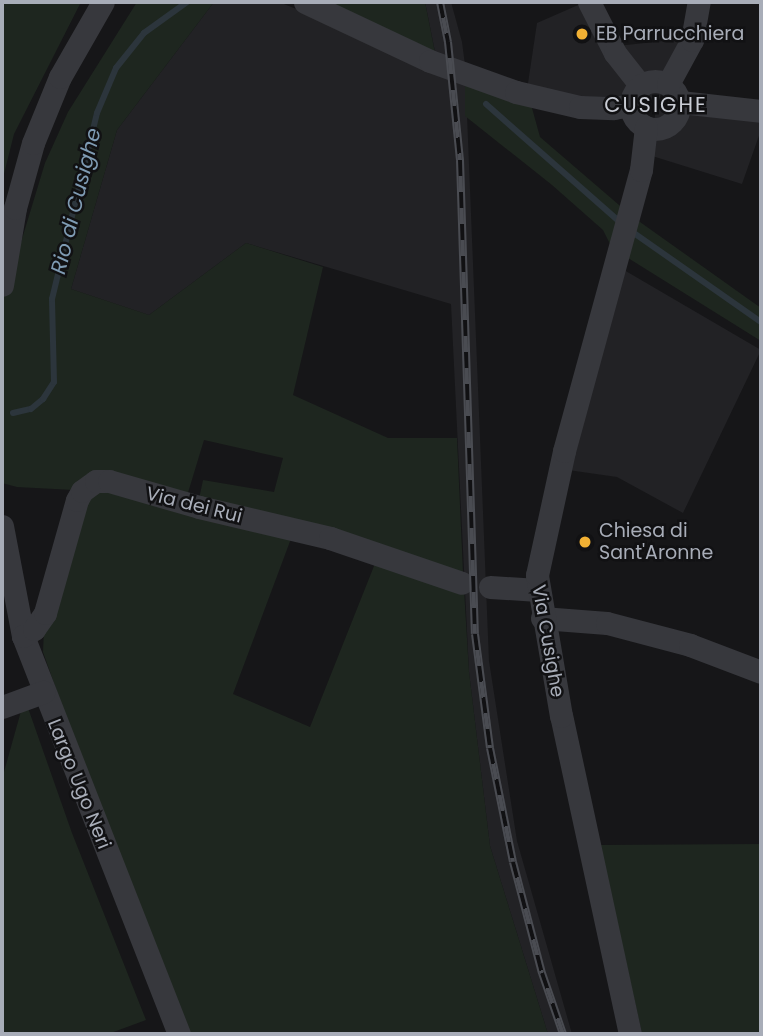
<!DOCTYPE html>
<html>
<head>
<meta charset="utf-8">
<style>
  body { margin:0 }
  #map { position:relative; width:763px; height:1036px; overflow:hidden; background:#161618; font-family:Poppins,sans-serif }
  div>[style] { position:absolute }
  .built>* { inset:0; background:#222225 }
  .green>* { inset:0; background:#1e261f }
  .stream>* { height:6px; margin:-3px; padding:0 3px; transform-origin:3px; border-radius:3px; background:#2c353c }
  .minor>* { height:23px; margin:-11.5px; padding:0 11.5px; transform-origin:11.5px; border-radius:11.5px; background:#37383d }
  .minor>.ring { margin:-11.5px; padding:0; box-sizing:content-box; background:none; border:23px solid #37383d; border-radius:50% }
  .rail>* { height:8px; margin-top:-4px; transform-origin:0; background:repeating-linear-gradient(90deg,#111113 0 16px,#4a4c52 0 32px); box-sizing:border-box; border-block:2px solid #4a4c52 }
  .dots>* { width:19px; height:19px; translate:-50% -50%; box-sizing:border-box; border:4px solid #111113; border-radius:50% }
  span { translate:-50% -50%; white-space:nowrap; text-align:center; line-height:1.15; -webkit-text-stroke:5px #111113; paint-order:stroke }
  .poi-label { font-size:19px; color:#a8adb8 }
  .left { translate:0 -50%; text-align:left }
  .street-label { font-size:19px; color:#a8adb8 }
  .neighbourhood-label { font-size:21px; color:#c9ccd4; letter-spacing:2px }
  .water-label { font-size:21px; color:#7f9bb3; font-style:italic }
  .frame { position:absolute; inset:0; border:4px solid #a8adb8; pointer-events:none }
</style>
</head>
<body>
<div id="map">
  <div class="built">
    <i style="clip-path:polygon(214px 2px,279px 2px,438px 67px,425px 2px,451px 2px,462px 42px,465px 65px,489px 661px,517px 841px,572px 1034px,548px 1034px,490px 846px,469px 672px,451px 304px,246px 243px,149px 315px,71px 289px,117px 130px)"></i>
    <i style="clip-path:polygon(585px 2px,617px 46px,682px 39px,658px 102px,761px 116px,761px 130px,742px 184px,649px 155px,657px 102px,580px 102px,527px 90px,537px 23px)"></i>
    <i style="clip-path:polygon(624px 270px,761px 350px,683px 513px,617px 477px,568px 470px)"></i>
  </div>
  <div class="green">
    <i style="clip-path:polygon(2px 2px,81px 2px,14px 134px,2px 182px)"></i>
    <i style="clip-path:polygon(137px 2px,214px 2px,117px 130px,71px 289px,149px 315px,246px 243px,323px 267px,293px 395px,388px 438px,457px 438px,463px 573px,199px 499px,203px 480px,274px 492px,283px 458px,204px 440px,187px 496px,17px 487px,2px 483px,2px 262px,15px 262px,45px 163px,68px 112px)"></i>
    <i style="clip-path:polygon(325px 2px,425px 2px,438px 68px)"></i>
    <i style="clip-path:polygon(465px 65px,527px 90px,540px 137px,633px 217px,761px 308px,761px 341px,612px 248px,603px 230px,552px 185px,465px 116px)"></i>
    <i style="clip-path:polygon(100px 490px,292px 536px,233px 694px,310px 727px,376px 561px,464px 589px,469px 672px,490px 846px,548px 1034px,190px 1034px,74px 740px,43px 652px,44px 628px,85px 497px)"></i>
    <i style="clip-path:polygon(23px 704px,27px 705px,72px 833px,146px 1020px,108px 1034px,2px 1034px,2px 779px)"></i>
    <i style="clip-path:polygon(761px 844px,761px 1034px,642px 1034px,600px 845px)"></i>
  </div>
  <div class="stream">
    <i style="left:486px;top:104px;width:179px;rotate:41.4deg"></i>
    <i style="left:631px;top:231px;width:159px;rotate:35deg"></i>
    <i style="left:13px;top:413px;width:18px;rotate:-13deg"></i>
    <i style="left:31px;top:409px;width:16px;rotate:-40deg"></i>
    <i style="left:43px;top:399px;width:20px;rotate:-57deg"></i>
    <i style="left:54px;top:382px;width:83px;rotate:-91.4deg"></i>
    <i style="left:52px;top:299px;width:191px;rotate:-76.4deg"></i>
    <i style="left:97px;top:113px;width:49px;rotate:-67.1deg"></i>
    <i style="left:116px;top:68px;width:45px;rotate:-51.3deg"></i>
    <i style="left:144px;top:33px;width:53px;rotate:-35.8deg"></i>
  </div>
  <div class="minor">
    <i style="left:305px;top:2px;width:138px;rotate:25.3deg"></i>
    <i style="left:430px;top:61px;width:91px;rotate:19.8deg"></i>
    <i style="left:516px;top:92px;width:66px;rotate:13.2deg"></i>
    <i style="left:580px;top:107px;width:34px;rotate:2deg"></i>
    <i style="left:614px;top:108px;width:17px;rotate:-10deg"></i>
    <i style="left:589px;top:2px;width:57px;rotate:63deg"></i>
    <i style="left:615px;top:53px;width:42px;rotate:51.8deg"></i>
    <i class="ring" style="left:631px;top:81px;width:25px;height:25px"></i>
    <i style="left:668px;top:84px;width:50px;rotate:-61.4deg"></i>
    <i style="left:692px;top:40px;width:39px;rotate:-80deg"></i>
    <i style="left:680px;top:102px;width:81px;rotate:6.3deg"></i>
    <i style="left:2px;top:285px;width:78px;rotate:-80.4deg"></i>
    <i style="left:15px;top:208px;width:67px;rotate:-74.5deg"></i>
    <i style="left:33px;top:143px;width:71px;rotate:-67.8deg"></i>
    <i style="left:60px;top:77px;width:86px;rotate:-60.2deg"></i>
    <i style="left:2px;top:526px;width:112px;rotate:79.2deg"></i>
    <i style="left:23px;top:636px;width:427px;rotate:68.6deg"></i>
    <i style="left:490px;top:587px;width:48px;rotate:3.6deg"></i>
    <i style="left:542px;top:618px;width:65px;rotate:4.4deg"></i>
    <i style="left:607px;top:623px;width:86px;rotate:14.8deg"></i>
    <i style="left:690px;top:645px;width:76px;rotate:20.8deg"></i>
    <i style="left:23px;top:636px;width:13px;rotate:-32deg"></i>
    <i style="left:34px;top:629px;width:19px;rotate:-55deg"></i>
    <i style="left:45px;top:613px;width:117px;rotate:-74.2deg"></i>
    <i style="left:77px;top:500px;width:10px;rotate:-61deg"></i>
    <i style="left:82px;top:491px;width:17px;rotate:-36deg"></i>
    <i style="left:96px;top:481px;width:13px"></i>
    <i style="left:109px;top:481px;width:94px;rotate:16.1deg"></i>
    <i style="left:199px;top:507px;width:135px;rotate:13.3deg"></i>
    <i style="left:330px;top:538px;width:139px;rotate:18.8deg"></i>
    <i style="left:2px;top:707px;width:44px;rotate:-20.1deg"></i>
    <i style="left:630px;top:1034px;width:325px;rotate:-102.2deg"></i>
    <i style="left:561px;top:716px;width:143px;rotate:-99.7deg"></i>
    <i style="left:537px;top:575px;width:127px;rotate:-77.7deg"></i>
    <i style="left:564px;top:451px;width:291px;rotate:-74.7deg"></i>
    <i style="left:641px;top:170px;width:43px;rotate:-83.4deg"></i>
  </div>
  <div class="rail">
    <i style="left:440px;top:2px;width:41px;rotate:78.7deg"></i>
    <i style="left:448px;top:42px;width:119px;rotate:84.2deg"></i>
    <i style="left:460px;top:160px;width:474px;rotate:88.2deg"></i>
    <i style="left:475px;top:634px;width:115px;rotate:82.5deg"></i>
    <i style="left:490px;top:748px;width:116px;rotate:78.6deg"></i>
    <i style="left:513px;top:862px;width:115px;rotate:75.4deg"></i>
    <i style="left:542px;top:973px;width:65px;rotate:71deg"></i>
  </div>
  <div class="dots">
    <i style="left:582px;top:34px;background:#f2b134"></i>
    <i style="left:585px;top:542px;background:#f2b134"></i>
  </div>
  <div class="poi-label">
    <span class="left" style="left:596px;top:34px">EB Parrucchiera</span>
    <span class="left" style="left:599px;top:542px">Chiesa di<br>Sant'Aronne</span>
  </div>
  <div class="street-label">
    <span style="left:194px;top:505px;rotate:14deg">Via dei Rui</span>
    <span style="left:548px;top:641px;rotate:80deg">Via Cusighe</span>
    <span style="left:79px;top:784px;rotate:68deg">Largo Ugo Neri</span>
  </div>
  <div class="neighbourhood-label">
    <span style="left:656px;top:105px">CUSIGHE</span>
  </div>
  <div class="water-label">
    <span style="left:76px;top:201px;rotate:-76deg">Rio di Cusighe</span>
  </div>
  <div class="frame"></div>
</div>
</body>
</html>
